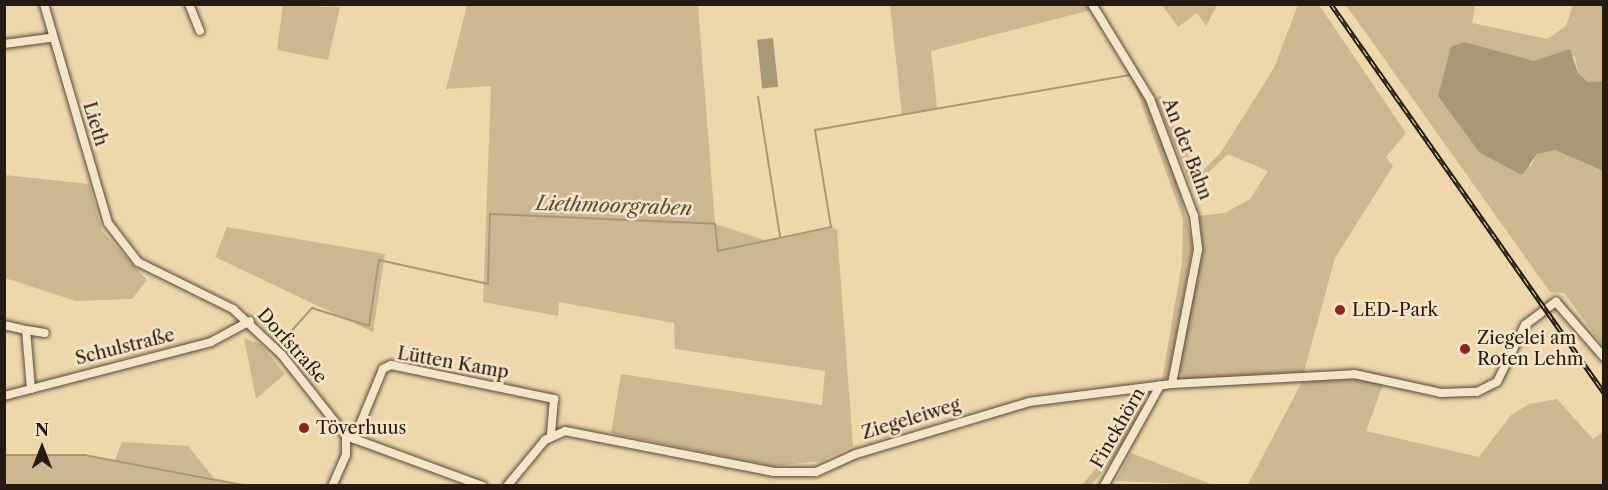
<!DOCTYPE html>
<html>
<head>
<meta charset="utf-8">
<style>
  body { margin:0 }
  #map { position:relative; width:1608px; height:490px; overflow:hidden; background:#eed7aa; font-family:"Libre Caslon Text",serif }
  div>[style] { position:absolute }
  .green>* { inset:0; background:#ccb790 }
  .water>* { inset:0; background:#a99776; transform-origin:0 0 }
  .stream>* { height:2px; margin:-1px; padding:0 1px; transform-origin:1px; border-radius:1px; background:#a99776 }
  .roads { filter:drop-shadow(0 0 2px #564b37) drop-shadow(0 0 2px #564b37) }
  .minor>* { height:8px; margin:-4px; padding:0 4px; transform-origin:4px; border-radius:4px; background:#f4e5c8 }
  .rail>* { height:4.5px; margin-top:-2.25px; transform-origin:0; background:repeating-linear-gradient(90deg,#f4e5c8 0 7px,#241c11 0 14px); box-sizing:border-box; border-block:2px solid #241c11 }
  .dots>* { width:16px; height:16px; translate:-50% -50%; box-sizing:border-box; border:3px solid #f4e5c8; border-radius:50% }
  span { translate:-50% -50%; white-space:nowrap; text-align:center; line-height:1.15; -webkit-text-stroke:5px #f4e5c8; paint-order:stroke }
  .street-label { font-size:18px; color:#241c11 }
  .poi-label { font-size:18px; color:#241c11 }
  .left { translate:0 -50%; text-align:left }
  .water-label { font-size:20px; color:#594d39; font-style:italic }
  .frame { position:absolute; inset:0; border:6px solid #241c11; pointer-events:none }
  .north { position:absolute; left:12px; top:418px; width:60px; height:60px; -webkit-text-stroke:4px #f4e5c8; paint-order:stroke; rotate:0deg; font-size:16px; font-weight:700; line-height:24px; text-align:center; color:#241c11 }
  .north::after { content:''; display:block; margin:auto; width:21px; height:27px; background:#241c11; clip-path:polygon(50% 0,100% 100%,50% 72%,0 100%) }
</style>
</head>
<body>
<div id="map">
  <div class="green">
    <i style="clip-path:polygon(1088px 4px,1091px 10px,931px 51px,937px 108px,902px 115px,890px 5px)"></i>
    <i style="clip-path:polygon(283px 5px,340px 7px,328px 60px,277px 50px)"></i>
    <i style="clip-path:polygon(445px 5px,698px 5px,715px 224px,765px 240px,831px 227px,837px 230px,853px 446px,821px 461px,774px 466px,611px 433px,621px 374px,822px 405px,825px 371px,675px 349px,674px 323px,559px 302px,558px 316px,483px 302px,491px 86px,446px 89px,467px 5px)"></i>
    <i style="clip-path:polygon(1162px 5px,1217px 5px,1206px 26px,1197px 13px,1178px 27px)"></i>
    <i style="clip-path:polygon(1298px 5px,1319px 5px,1406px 133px,1386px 157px,1393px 166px,1335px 258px,1304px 372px,1184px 379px,1178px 368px,1203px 247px,1198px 216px,1225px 213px,1250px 199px,1268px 171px,1228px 154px,1192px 188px,1155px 98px,1161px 96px,1198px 176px,1221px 152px,1274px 68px)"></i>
    <i style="clip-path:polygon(1346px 5px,1475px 5px,1472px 23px,1547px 39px,1566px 26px,1573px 5px,1603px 5px,1603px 81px,1588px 82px,1578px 73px,1575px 56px,1534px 61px,1506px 54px,1530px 168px,1537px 154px,1555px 150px,1603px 171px,1603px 346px,1564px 293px,1550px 292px)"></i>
    <i style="clip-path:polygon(1131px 75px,1165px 131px,1193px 247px,1169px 375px,1162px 381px,1182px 262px,1183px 219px)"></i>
    <i style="clip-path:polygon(5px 175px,89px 184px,102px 231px,147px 280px,132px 299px,76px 301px,5px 278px)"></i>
    <i style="clip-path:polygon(227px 227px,385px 254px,373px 332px,215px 257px)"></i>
    <i style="clip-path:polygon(244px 338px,260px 344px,285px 374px,256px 399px)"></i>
    <i style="clip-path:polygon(1361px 379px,1384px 382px,1366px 431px,1479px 457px,1511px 415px,1529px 404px,1557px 399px,1593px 439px,1603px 432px,1603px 485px,1247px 486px,1302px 382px)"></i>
    <i style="clip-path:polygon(1150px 402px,1111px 463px,1091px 485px,1081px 486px,1105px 458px,1134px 403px)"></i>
    <i style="clip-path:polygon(122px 442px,188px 446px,214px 478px,115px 460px)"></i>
    <i style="clip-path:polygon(1131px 453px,1213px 485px,1116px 481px)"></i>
    <i style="clip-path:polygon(4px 456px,84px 456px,244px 485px,5px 485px)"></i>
  </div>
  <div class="water">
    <i style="left:773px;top:38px;width:49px;height:16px;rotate:84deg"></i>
    <i style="clip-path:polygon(1464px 42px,1534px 61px,1570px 49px,1578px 73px,1588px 82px,1603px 81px,1603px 171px,1555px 150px,1537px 154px,1522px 175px,1480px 153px,1438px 96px,1451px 47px)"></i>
  </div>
  <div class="stream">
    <i style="left:758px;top:97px;width:141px;rotate:81deg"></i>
    <i style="left:279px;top:345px;width:50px;rotate:-48.3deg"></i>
    <i style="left:312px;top:308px;width:60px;rotate:17.5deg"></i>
    <i style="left:369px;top:326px;width:67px;rotate:-81.4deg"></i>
    <i style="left:379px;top:260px;width:112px;rotate:12.4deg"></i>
    <i style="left:488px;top:284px;width:70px;rotate:-88.4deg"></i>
    <i style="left:490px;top:214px;width:225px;rotate:2.5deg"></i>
    <i style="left:715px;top:224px;width:27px;rotate:84deg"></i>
    <i style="left:718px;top:251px;width:116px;rotate:-12deg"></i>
    <i style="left:831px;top:227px;width:98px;rotate:-99.4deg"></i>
    <i style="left:815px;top:130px;width:321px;rotate:-9.9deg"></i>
    <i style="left:4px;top:455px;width:80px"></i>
    <i style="left:84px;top:455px;width:167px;rotate:10.7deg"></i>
  </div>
  <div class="roads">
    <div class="minor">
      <i style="left:44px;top:4px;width:228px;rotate:73.7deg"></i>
      <i style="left:108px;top:223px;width:49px;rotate:52.4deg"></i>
      <i style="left:138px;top:262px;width:106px;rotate:26.3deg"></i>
      <i style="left:233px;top:309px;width:67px;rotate:43.2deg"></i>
      <i style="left:282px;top:355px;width:103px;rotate:51.7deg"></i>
      <i style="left:346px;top:436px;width:19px;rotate:90deg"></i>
      <i style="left:346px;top:455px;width:34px;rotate:114deg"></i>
      <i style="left:189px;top:4px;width:29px;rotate:68deg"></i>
      <i style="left:1092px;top:4px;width:111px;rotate:58.6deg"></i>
      <i style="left:1150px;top:99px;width:125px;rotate:69.4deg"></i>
      <i style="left:1194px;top:216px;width:34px;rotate:83deg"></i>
      <i style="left:1198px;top:250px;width:136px;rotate:101deg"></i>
      <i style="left:4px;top:44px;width:46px;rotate:-7.4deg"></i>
      <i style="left:4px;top:325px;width:23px;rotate:13deg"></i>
      <i style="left:31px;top:389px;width:59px;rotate:-94.8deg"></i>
      <i style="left:26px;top:330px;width:19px;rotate:9deg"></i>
      <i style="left:4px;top:396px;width:214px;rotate:-14.6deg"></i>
      <i style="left:211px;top:342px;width:44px;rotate:-28.3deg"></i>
      <i style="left:349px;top:437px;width:143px;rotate:20.1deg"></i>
      <i style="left:354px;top:439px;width:76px;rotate:-67.5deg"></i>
      <i style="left:383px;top:369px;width:9px;rotate:-27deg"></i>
      <i style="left:391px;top:365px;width:167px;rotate:11.8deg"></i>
      <i style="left:554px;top:399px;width:38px;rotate:95deg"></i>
      <i style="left:507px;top:486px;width:60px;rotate:-50.4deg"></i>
      <i style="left:545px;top:440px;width:22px;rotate:-24deg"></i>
      <i style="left:565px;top:431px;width:213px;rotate:11.1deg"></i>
      <i style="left:774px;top:472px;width:42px"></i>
      <i style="left:816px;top:472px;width:44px;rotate:-24.2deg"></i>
      <i style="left:856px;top:454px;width:181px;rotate:-16.7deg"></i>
      <i style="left:1029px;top:402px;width:144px;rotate:-7.2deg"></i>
      <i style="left:1172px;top:384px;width:182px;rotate:-3.1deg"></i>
      <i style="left:1354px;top:374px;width:89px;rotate:12.3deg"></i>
      <i style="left:1441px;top:393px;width:36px;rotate:-2deg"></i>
      <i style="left:1477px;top:392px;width:22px;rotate:-27deg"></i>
      <i style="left:1497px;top:382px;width:64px;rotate:-63.8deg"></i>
      <i style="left:1525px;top:325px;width:39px;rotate:-37deg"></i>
      <i style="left:1556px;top:302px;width:73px;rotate:48.9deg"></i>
      <i style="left:1104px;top:486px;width:115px;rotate:-60.8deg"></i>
    </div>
  </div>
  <div class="rail">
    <i style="left:1331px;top:4px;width:475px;rotate:54.9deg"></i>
  </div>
  <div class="dots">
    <i style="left:1340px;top:310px;background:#8f2418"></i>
    <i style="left:1465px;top:349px;background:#8f2418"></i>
    <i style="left:304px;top:428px;background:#8f2418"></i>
  </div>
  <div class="street-label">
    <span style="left:95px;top:124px;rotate:73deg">Lieth</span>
    <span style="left:1187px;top:149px;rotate:69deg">An der Bahn</span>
    <span style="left:292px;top:346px;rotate:48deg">Dorfstraße</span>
    <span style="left:125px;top:347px;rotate:-14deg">Schulstraße</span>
    <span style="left:453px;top:363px;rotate:10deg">Lütten Kamp</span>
    <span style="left:911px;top:419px;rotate:-17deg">Ziegeleiweg</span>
    <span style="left:1118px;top:428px;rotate:-60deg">Finckhörn</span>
  </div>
  <div class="poi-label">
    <span class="left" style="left:1352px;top:310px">LED-Park</span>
    <span class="left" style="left:1477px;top:349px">Ziegelei am<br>Roten Lehm</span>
    <span class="left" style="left:316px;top:428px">Töverhuus</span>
  </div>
  <div class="water-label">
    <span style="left:614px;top:206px;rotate:2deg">Liethmoorgraben</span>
  </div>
  <div class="frame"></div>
  <div class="north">N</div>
</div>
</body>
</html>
